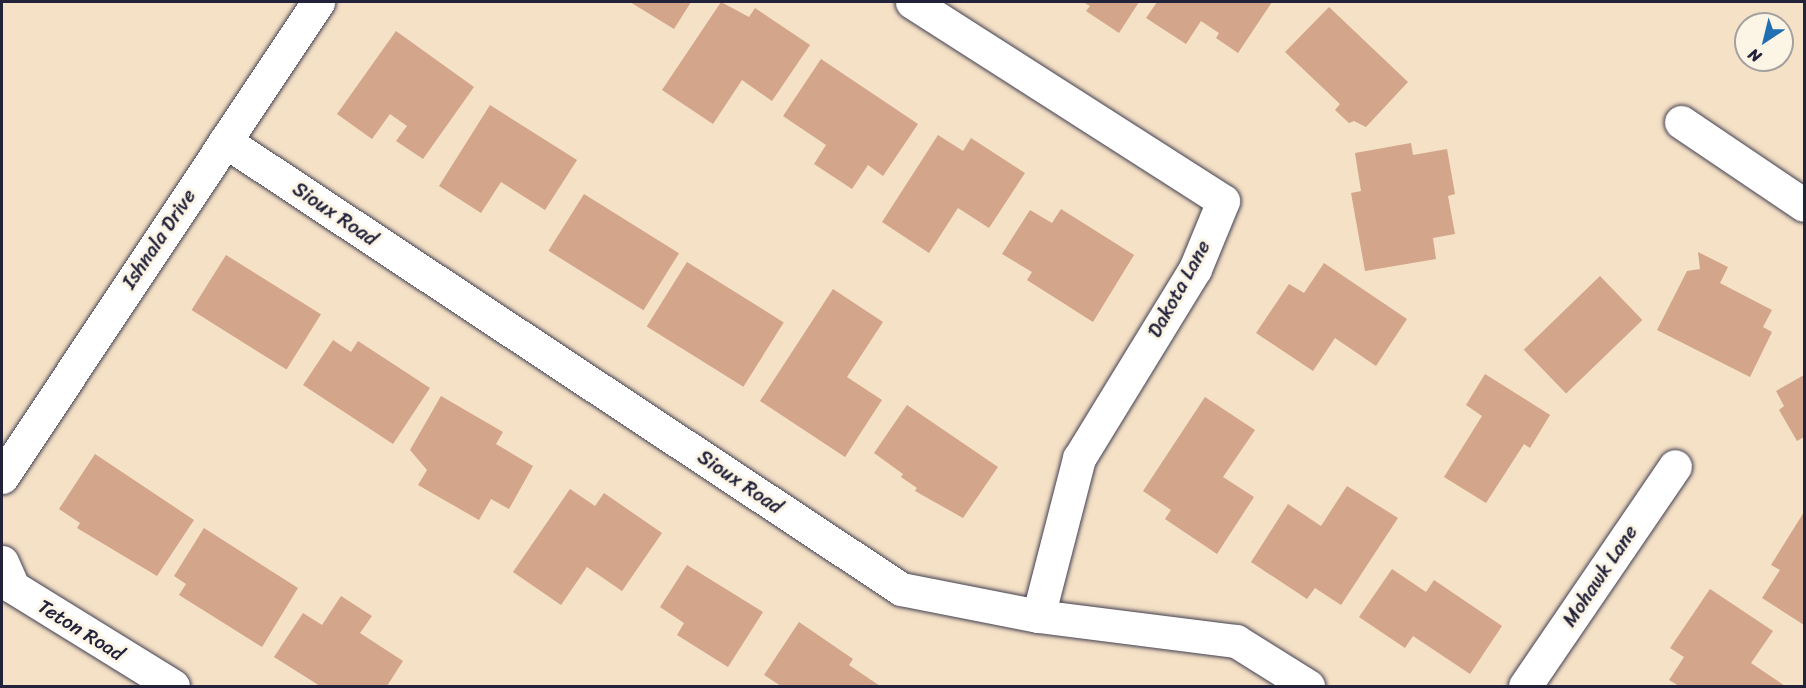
<!DOCTYPE html>
<html>
<head>
<meta charset="utf-8">
<style>
  body { margin:0 }
  #map { position:relative; width:1806px; height:688px; overflow:hidden; background:#f5e1c6; font-family:Sriracha,sans-serif }
  div>[style] { position:absolute }
  .building>* { inset:0; background:#d3a58a; transform-origin:0 0 }
  .roads { filter:drop-shadow(0 0 2px #423f50) drop-shadow(0 0 2px #423f50) }
  .minor>* { height:33px; margin:-16.5px; padding:0 16.5px; transform-origin:16.5px; border-radius:16.5px; background:#fff }
  span { translate:-50% -50%; white-space:nowrap; text-align:center; line-height:1.15; -webkit-text-stroke:6px #fcf5e5; paint-order:stroke }
  .street-label { font-size:20px; color:#22223b }
  .frame { position:absolute; inset:0; border:3px solid #22223b; pointer-events:none }
  .north { position:absolute; left:1734px; top:12px; width:60px; height:60px; box-sizing:border-box; background:#fcf5e5; border:2px solid #a5a1a1; border-radius:50%; rotate:215deg; font-size:16px; font-weight:700; line-height:24px; text-align:center; color:#22223b }
  .north::after { content:''; display:block; margin:auto; width:21px; height:27px; background:#1f6fb2; clip-path:polygon(50% 0,100% 100%,50% 72%,0 100%) }
</style>
</head>
<body>
<div id="map">
  <div class="building">
    <i style="clip-path:polygon(630px 2px,691px 2px,674px 29px)"></i>
    <i style="clip-path:polygon(721px 2px,749px 17px,755px 8px,810px 45px,772px 101px,742px 80px,713px 124px,662px 90px)"></i>
    <i style="clip-path:polygon(1083px 2px,1139px 2px,1119px 33px,1086px 11px,1090px 6px)"></i>
    <i style="clip-path:polygon(1157px 2px,1272px 2px,1238px 53px,1216px 38px,1219px 33px,1201px 21px,1186px 44px,1146px 18px)"></i>
    <i style="clip-path:polygon(1329px 7px,1408px 82px,1366px 127px,1354px 121px,1349px 123px,1335px 110px,1340px 104px,1285px 52px)"></i>
    <i style="clip-path:polygon(396px 31px,474px 87px,423px 159px,396px 141px,407px 126px,390px 114px,372px 139px,337px 114px)"></i>
    <i style="clip-path:polygon(821px 59px,918px 124px,883px 176px,868px 165px,852px 189px,814px 164px,826px 145px,783px 116px)"></i>
    <i style="clip-path:polygon(490px 105px,577px 160px,545px 210px,501px 182px,481px 213px,439px 186px)"></i>
    <i style="clip-path:polygon(938px 135px,963px 151px,971px 138px,1025px 173px,989px 228px,958px 208px,929px 253px,882px 222px)"></i>
    <i style="clip-path:polygon(1411px 143px,1413px 155px,1447px 149px,1455px 194px,1448px 196px,1455px 234px,1433px 238px,1436px 259px,1365px 271px,1351px 193px,1361px 191px,1355px 153px)"></i>
    <i style="left:584px;top:194px;width:112px;height:67px;rotate:32deg"></i>
    <i style="clip-path:polygon(1061px 209px,1134px 255px,1093px 322px,1027px 280px,1032px 272px,1002px 254px,1030px 210px,1052px 223px)"></i>
    <i style="clip-path:polygon(1698px 252px,1728px 267px,1720px 283px,1772px 310px,1763px 327px,1772px 332px,1750px 377px,1657px 330px,1687px 271px,1700px 269px)"></i>
    <i style="left:226px;top:255px;width:112px;height:65px;rotate:32deg"></i>
    <i style="left:687px;top:262px;width:114px;height:76px;rotate:32deg"></i>
    <i style="clip-path:polygon(1324px 263px,1407px 319px,1376px 366px,1335px 338px,1313px 371px,1256px 333px,1289px 284px,1304px 293px)"></i>
    <i style="left:1600px;top:276px;width:61px;height:106px;rotate:46deg"></i>
    <i style="clip-path:polygon(833px 289px,883px 322px,847px 377px,882px 400px,845px 457px,760px 401px)"></i>
    <i style="clip-path:polygon(333px 340px,351px 352px,358px 341px,430px 388px,393px 444px,303px 385px)"></i>
    <i style="clip-path:polygon(1485px 374px,1550px 415px,1530px 448px,1524px 444px,1486px 503px,1444px 477px,1482px 416px,1466px 405px)"></i>
    <i style="clip-path:polygon(1804px 375px,1804px 437px,1797px 441px,1779px 410px,1784px 406px,1776px 391px)"></i>
    <i style="clip-path:polygon(441px 396px,503px 432px,496px 444px,533px 466px,509px 509px,491px 499px,479px 520px,418px 485px,427px 470px,410px 450px)"></i>
    <i style="clip-path:polygon(1205px 397px,1255px 430px,1223px 477px,1254px 497px,1217px 554px,1165px 519px,1171px 510px,1143px 491px)"></i>
    <i style="clip-path:polygon(907px 405px,998px 467px,963px 518px,915px 491px,917px 488px,901px 477px,903px 474px,874px 453px)"></i>
    <i style="clip-path:polygon(95px 454px,194px 520px,157px 576px,77px 528px,80px 523px,59px 509px)"></i>
    <i style="clip-path:polygon(1347px 486px,1398px 518px,1341px 605px,1315px 588px,1307px 599px,1251px 562px,1288px 504px,1321px 526px)"></i>
    <i style="clip-path:polygon(570px 489px,595px 506px,604px 493px,662px 533px,622px 591px,587px 567px,561px 605px,513px 572px)"></i>
    <i style="clip-path:polygon(1804px 512px,1804px 625px,1762px 598px,1780px 570px,1771px 565px)"></i>
    <i style="clip-path:polygon(204px 528px,298px 588px,262px 647px,179px 595px,186px 584px,174px 576px)"></i>
    <i style="clip-path:polygon(687px 565px,763px 612px,728px 667px,677px 635px,684px 623px,660px 607px)"></i>
    <i style="clip-path:polygon(1392px 569px,1426px 592px,1434px 580px,1502px 626px,1470px 674px,1413px 636px,1405px 648px,1359px 617px)"></i>
    <i style="clip-path:polygon(1710px 589px,1773px 631px,1751px 663px,1785px 686px,1679px 686px,1669px 680px,1684px 657px,1670px 648px)"></i>
    <i style="clip-path:polygon(341px 596px,372px 616px,360px 633px,403px 661px,387px 686px,320px 686px,274px 657px,303px 613px,322px 625px)"></i>
    <i style="clip-path:polygon(799px 622px,853px 659px,849px 665px,880px 686px,781px 686px,764px 675px)"></i>
  </div>
  <div class="roads">
    <div class="minor">
      <i style="left:912px;top:2px;width:369px;rotate:32.6deg"></i>
      <i style="left:1223px;top:201px;width:74px;rotate:112.4deg"></i>
      <i style="left:1195px;top:269px;width:222px;rotate:121.5deg"></i>
      <i style="left:1079px;top:458px;width:163px;rotate:104.5deg"></i>
      <i style="left:1681px;top:122px;width:148px;rotate:34deg"></i>
      <i style="left:225px;top:141px;width:811px;rotate:33.53deg"></i>
      <i style="left:901px;top:589px;width:140px;rotate:11.1deg"></i>
      <i style="left:1038px;top:616px;width:200px;rotate:7.2deg"></i>
      <i style="left:1236px;top:641px;width:85px;rotate:32deg"></i>
      <i style="left:2px;top:477px;width:571px;rotate:-56.37deg"></i>
      <i style="left:2px;top:562px;width:27px;rotate:66deg"></i>
      <i style="left:13px;top:587px;width:188px;rotate:31.7deg"></i>
      <i style="left:1525px;top:686px;width:266px;rotate:-55.7deg"></i>
    </div>
  </div>
  <div class="street-label">
    <span style="left:335px;top:214px;rotate:34deg">Sioux Road</span>
    <span style="left:159px;top:239px;rotate:-56deg">Ishnala Drive</span>
    <span style="left:1179px;top:289px;rotate:-61deg">Dakota Lane</span>
    <span style="left:740px;top:482px;rotate:34deg">Sioux Road</span>
    <span style="left:1600px;top:576px;rotate:-56deg">Mohawk Lane</span>
    <span style="left:81px;top:630px;rotate:32deg">Teton Road</span>
  </div>
  <div class="frame"></div>
  <div class="north">N</div>
</div>
</body>
</html>
